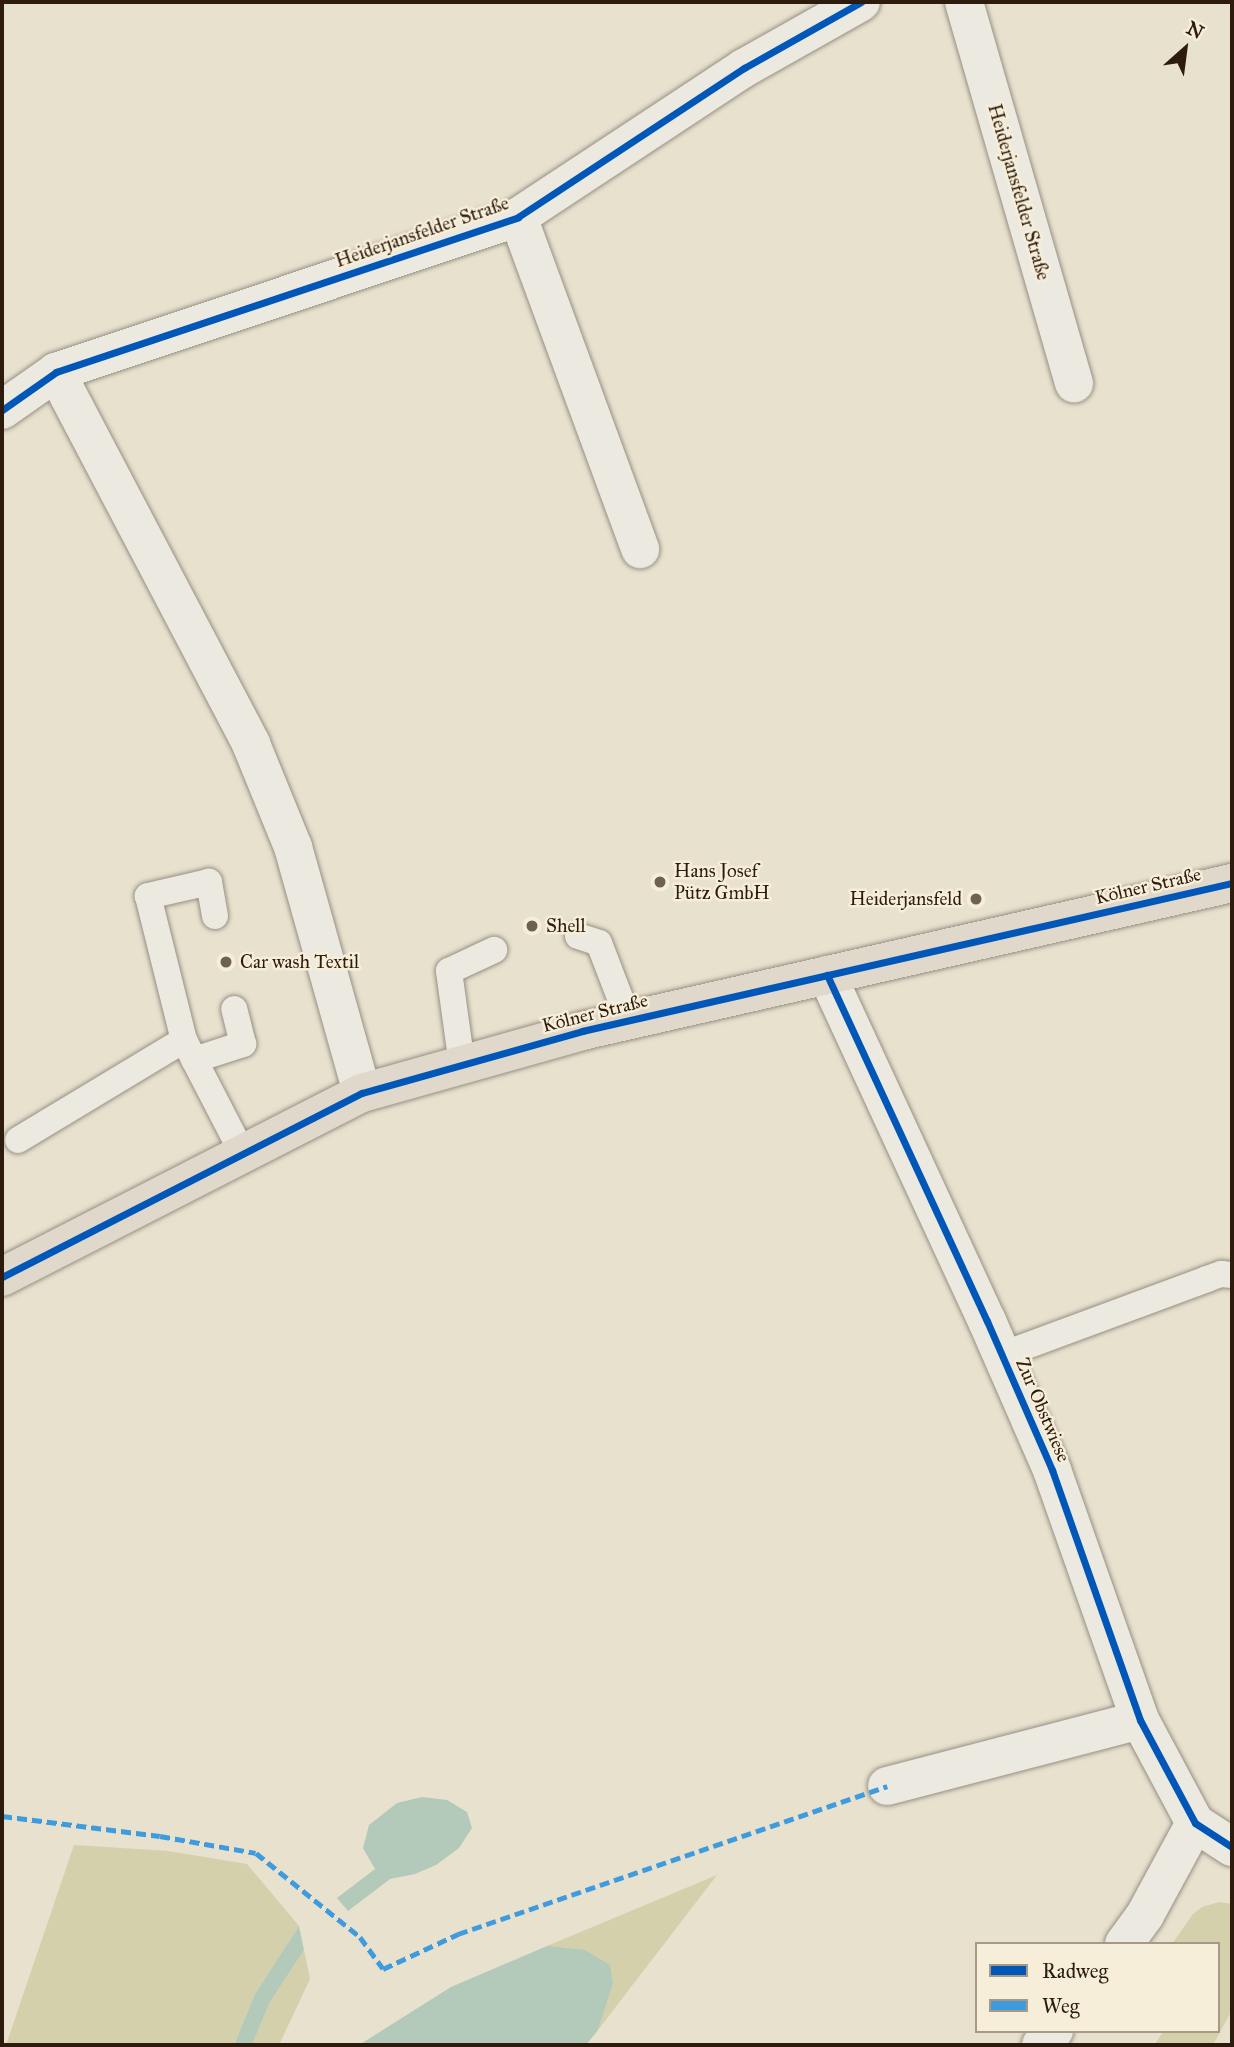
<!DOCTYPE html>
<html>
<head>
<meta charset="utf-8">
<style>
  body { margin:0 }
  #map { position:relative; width:1234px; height:2047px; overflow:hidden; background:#e8e1ce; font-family:"IM FELL Great Primer",serif }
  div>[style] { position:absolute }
  .green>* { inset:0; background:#d4d0ab }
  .water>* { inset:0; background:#b3c9b9 }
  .roads { filter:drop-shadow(0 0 2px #969083) drop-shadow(0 0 2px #969083) }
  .service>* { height:26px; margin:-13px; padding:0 13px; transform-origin:13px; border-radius:13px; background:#ece9e0 }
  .minor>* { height:38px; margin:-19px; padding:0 19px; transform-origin:19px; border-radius:19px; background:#ece9e0 }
  .primary>* { height:38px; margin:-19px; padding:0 19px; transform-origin:19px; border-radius:19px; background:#e0d8ca }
  .quiet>* { height:5px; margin-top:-2.5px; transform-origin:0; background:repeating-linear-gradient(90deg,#3d9bde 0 10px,transparent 0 15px) }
  .cycleway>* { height:7px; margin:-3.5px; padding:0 3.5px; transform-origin:3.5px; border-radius:3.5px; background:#0057b8 }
  .dots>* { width:19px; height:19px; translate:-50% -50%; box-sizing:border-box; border:4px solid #f7eed9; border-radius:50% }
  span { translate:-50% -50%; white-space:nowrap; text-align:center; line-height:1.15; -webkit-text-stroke:5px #f7eed9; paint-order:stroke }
  .street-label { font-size:19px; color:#2d1c0d }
  .poi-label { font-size:19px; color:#2d1c0d }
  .left { translate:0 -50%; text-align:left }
  .right { translate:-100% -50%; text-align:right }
  .frame { position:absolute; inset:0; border:4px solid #2d1c0d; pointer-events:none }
  .legend { position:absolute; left:975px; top:1942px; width:245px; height:91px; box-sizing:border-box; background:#f7eed9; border:2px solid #a69a87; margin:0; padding:9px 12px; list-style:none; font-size:21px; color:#2d1c0d }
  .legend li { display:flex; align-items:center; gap:14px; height:35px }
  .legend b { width:35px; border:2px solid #a69a87 }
  .north { position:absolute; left:1150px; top:14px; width:70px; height:70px; -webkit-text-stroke:5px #f7eed9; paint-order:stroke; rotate:28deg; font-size:19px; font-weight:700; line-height:28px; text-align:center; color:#2d1c0d }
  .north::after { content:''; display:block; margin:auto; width:24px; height:32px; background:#2d1c0d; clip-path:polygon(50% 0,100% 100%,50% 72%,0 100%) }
</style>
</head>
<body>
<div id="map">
  <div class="green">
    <i style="clip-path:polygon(74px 1845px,168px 1851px,247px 1864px,299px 1926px,255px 1994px,234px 2045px,6px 2045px)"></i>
    <i style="clip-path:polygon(717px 1875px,598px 2030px,613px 1984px,547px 1946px)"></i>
    <i style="clip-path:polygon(1219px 1902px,1232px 1904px,1232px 2010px,1213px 2045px,1154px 2045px,1164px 2031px,1218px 2031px,1218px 1944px,1172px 1944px,1193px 1914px,1202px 1907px)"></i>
    <i style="clip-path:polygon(304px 1950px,310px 1979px,279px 2045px,252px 2045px,270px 2002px)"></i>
  </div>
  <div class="water">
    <i style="clip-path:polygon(422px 1797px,447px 1800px,467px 1812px,472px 1828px,459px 1848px,436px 1865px,415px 1874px,390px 1879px,348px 1911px,337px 1898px,375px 1869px,363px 1848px,369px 1825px,397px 1803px)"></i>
    <i style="clip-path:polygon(299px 1926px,304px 1950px,270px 2002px,252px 2045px,234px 2045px,255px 1994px)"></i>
    <i style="clip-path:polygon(547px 1946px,585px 1950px,610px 1965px,613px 1984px,598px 2030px,586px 2045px,359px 2045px,451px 1987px)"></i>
  </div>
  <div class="roads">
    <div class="service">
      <i style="left:215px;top:916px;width:35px;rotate:-100deg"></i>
      <i style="left:209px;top:882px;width:63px;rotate:167.1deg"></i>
      <i style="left:148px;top:896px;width:148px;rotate:76deg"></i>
      <i style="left:184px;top:1040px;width:131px;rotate:62.7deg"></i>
      <i style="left:578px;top:936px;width:22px;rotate:18deg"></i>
      <i style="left:599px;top:943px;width:84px;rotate:69deg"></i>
      <i style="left:194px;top:1060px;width:52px;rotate:-18.1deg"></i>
      <i style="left:243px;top:1044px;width:36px;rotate:-104deg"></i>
      <i style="left:462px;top:1065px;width:95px;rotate:-97.9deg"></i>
      <i style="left:449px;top:971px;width:50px;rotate:-25deg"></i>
      <i style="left:18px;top:1140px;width:194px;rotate:-31.1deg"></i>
      <i style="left:1002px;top:1355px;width:219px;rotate:-20.3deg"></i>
      <i style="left:1207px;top:1279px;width:15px;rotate:-20deg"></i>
      <i style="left:1221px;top:1274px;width:11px;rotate:5deg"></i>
    </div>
    <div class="minor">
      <i style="left:964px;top:2px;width:397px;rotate:73.9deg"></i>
      <i style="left:518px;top:217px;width:354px;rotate:69.8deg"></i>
      <i style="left:56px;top:372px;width:420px;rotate:62.3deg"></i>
      <i style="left:251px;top:744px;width:111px;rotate:67.8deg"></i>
      <i style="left:293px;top:847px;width:255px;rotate:74.3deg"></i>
      <i style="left:2px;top:410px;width:66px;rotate:-35.1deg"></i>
      <i style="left:56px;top:372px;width:487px;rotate:-18.5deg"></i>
      <i style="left:518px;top:217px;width:271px;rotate:-33.4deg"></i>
      <i style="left:744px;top:68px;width:134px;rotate:-29.4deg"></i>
      <i style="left:827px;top:975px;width:381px;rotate:65.2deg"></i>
      <i style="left:987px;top:1321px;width:163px;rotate:66.4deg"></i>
      <i style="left:1052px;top:1470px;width:265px;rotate:70.6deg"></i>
      <i style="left:1140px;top:1720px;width:117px;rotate:61.9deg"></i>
      <i style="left:1195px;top:1823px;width:44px;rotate:33deg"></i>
      <i style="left:887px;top:1786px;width:261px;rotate:-14.6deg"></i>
      <i style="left:1124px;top:1944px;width:36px;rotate:-54deg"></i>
      <i style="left:1145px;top:1915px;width:105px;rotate:-61.5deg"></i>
      <i style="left:1041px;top:2045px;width:19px;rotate:-47deg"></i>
    </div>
    <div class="primary">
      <i style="left:2px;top:1277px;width:404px;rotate:-27.1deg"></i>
      <i style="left:362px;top:1093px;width:229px;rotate:-15.7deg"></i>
      <i style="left:582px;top:1031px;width:667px;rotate:-12.83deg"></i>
    </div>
  </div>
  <div class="quiet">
    <i style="left:2px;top:1816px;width:159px;rotate:7.2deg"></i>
    <i style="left:160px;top:1836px;width:97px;rotate:10deg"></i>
    <i style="left:256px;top:1853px;width:134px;rotate:38.9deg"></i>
    <i style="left:360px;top:1937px;width:39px;rotate:54deg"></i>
    <i style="left:383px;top:1969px;width:83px;rotate:-25deg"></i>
    <i style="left:458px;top:1934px;width:454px;rotate:-19deg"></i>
  </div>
  <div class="cycleway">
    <i style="left:2px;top:410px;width:66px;rotate:-35.1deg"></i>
    <i style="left:56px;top:372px;width:487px;rotate:-18.5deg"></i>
    <i style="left:518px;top:217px;width:271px;rotate:-33.4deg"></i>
    <i style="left:744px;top:68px;width:134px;rotate:-29.4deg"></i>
    <i style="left:827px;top:975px;width:381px;rotate:65.2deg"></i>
    <i style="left:987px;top:1321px;width:163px;rotate:66.4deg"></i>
    <i style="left:1052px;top:1470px;width:265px;rotate:70.6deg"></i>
    <i style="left:1140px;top:1720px;width:117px;rotate:61.9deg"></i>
    <i style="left:1195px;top:1823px;width:44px;rotate:33deg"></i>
    <i style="left:2px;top:1277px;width:404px;rotate:-27.1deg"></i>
    <i style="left:362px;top:1093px;width:229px;rotate:-15.7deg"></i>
    <i style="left:582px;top:1031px;width:667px;rotate:-12.83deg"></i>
  </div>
  <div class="dots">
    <i style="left:660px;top:882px;background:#6e6151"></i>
    <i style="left:976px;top:899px;background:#6e6151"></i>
    <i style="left:532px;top:926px;background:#6e6151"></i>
    <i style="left:226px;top:962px;background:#6e6151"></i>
  </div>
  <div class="street-label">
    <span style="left:1019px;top:192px;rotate:74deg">Heiderjansfelder Straße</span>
    <span style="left:422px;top:232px;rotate:-19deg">Heiderjansfelder Straße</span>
    <span style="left:1148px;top:886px;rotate:-13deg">Kölner Straße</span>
    <span style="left:595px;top:1013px;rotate:-14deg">Kölner Straße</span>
    <span style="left:1043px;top:1410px;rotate:67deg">Zur Obstwiese</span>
  </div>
  <div class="poi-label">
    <span class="left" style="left:674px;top:882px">Hans Josef<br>Pütz GmbH</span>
    <span class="right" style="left:962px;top:899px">Heiderjansfeld</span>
    <span class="left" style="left:546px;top:926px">Shell</span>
    <span class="left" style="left:240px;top:962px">Car wash Textil</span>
  </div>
  <div class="frame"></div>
  <ul class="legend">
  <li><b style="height:9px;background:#0057b8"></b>Radweg</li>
  <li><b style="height:9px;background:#3d9bde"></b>Weg</li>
  </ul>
  <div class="north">N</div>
</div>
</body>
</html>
